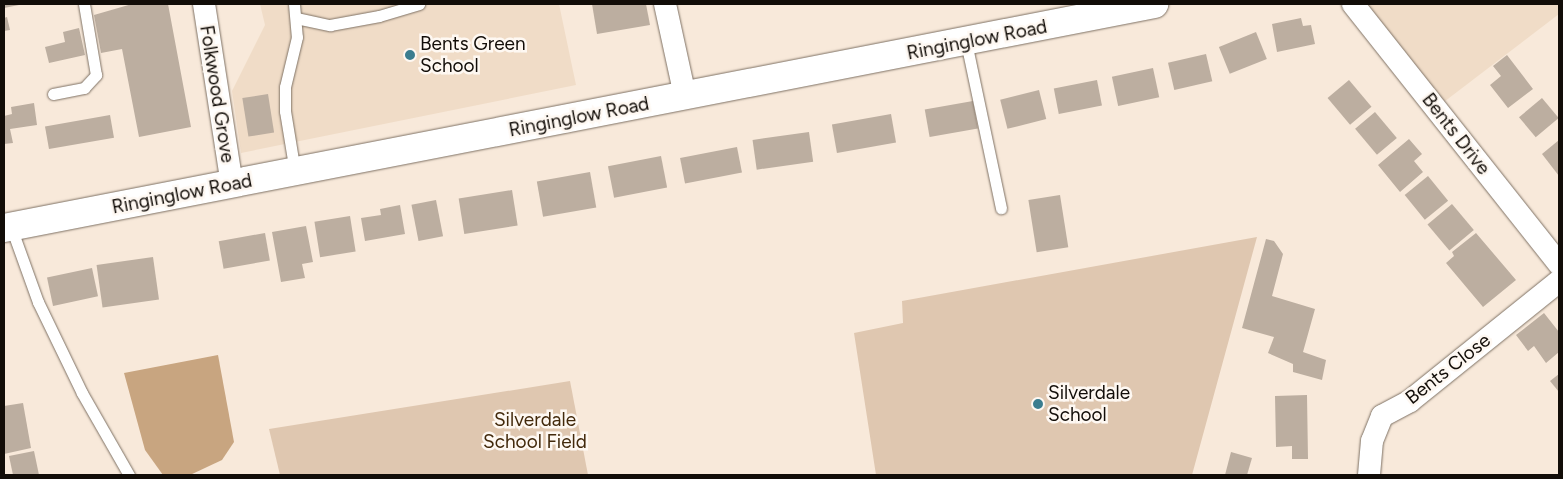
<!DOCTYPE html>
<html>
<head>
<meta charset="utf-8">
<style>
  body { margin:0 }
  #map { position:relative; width:1563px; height:479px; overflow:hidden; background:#f8e9da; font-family:Figtree,sans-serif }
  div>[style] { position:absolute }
  .built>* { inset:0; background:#f0dcc7 }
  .green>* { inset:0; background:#dfc7b0 }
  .water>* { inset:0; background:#c8a580 }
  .building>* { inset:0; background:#bcaea0; transform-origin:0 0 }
  .roads { filter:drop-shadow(0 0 1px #7e7164) drop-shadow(0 0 1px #7e7164) }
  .service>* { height:11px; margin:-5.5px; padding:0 5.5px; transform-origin:5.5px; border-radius:5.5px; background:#fff }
  .minor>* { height:22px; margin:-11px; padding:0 11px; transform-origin:11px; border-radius:11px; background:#fff }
  .tertiary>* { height:28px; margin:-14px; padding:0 14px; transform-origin:14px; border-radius:14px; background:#fff }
  .dots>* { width:14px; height:14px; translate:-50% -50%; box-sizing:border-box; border:2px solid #fef8f2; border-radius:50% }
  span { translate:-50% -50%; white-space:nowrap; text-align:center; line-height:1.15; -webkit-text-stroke:5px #fef8f2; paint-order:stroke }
  .street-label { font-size:19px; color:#120d08 }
  .poi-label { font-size:19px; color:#120d08 }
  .left { translate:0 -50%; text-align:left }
  .park-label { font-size:19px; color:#42290b }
  .frame { position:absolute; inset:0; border:5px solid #120d08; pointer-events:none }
</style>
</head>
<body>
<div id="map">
  <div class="built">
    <i style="clip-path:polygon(260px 4px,559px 4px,576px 85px,241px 153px,232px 91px,265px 25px)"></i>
    <i style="clip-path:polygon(1353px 4px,1559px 4px,1559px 14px,1436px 108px)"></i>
  </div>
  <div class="green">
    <i style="clip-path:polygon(1257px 237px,1192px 475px,876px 475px,854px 333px,903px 323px,902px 301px)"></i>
    <i style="clip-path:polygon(570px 381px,588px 475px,280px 475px,269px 429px)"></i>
  </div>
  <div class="water">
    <i style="clip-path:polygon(218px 355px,234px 442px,222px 460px,190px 475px,163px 475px,145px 450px,124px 373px)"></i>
  </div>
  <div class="building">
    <i style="clip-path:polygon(4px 4px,18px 4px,19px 5px,4px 8px)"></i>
    <i style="clip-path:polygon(132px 4px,168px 4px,191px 127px,139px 137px,122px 49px,101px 53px,94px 15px)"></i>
    <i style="clip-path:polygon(592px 4px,646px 4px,650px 25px,597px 34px)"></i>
    <i style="clip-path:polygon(7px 17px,10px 30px,4px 31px,4px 18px)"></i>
    <i style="clip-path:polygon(1301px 18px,1303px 26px,1311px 25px,1315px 44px,1277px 52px,1272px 24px)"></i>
    <i style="clip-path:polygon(79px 28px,85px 55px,49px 63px,45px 47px,65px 42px,63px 32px)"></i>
    <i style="left:1256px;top:32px;width:29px;height:40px;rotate:68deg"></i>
    <i style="left:1206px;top:54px;width:28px;height:39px;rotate:77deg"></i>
    <i style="clip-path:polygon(1507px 55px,1533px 89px,1508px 108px,1490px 85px,1501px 76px,1493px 66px)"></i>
    <i style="left:1153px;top:68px;width:30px;height:42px;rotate:78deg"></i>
    <i style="left:1097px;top:80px;width:26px;height:44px;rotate:79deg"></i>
    <i style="left:1349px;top:80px;width:35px;height:28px;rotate:50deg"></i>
    <i style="left:1039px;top:90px;width:30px;height:40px;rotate:76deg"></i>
    <i style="left:268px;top:94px;width:39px;height:26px;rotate:81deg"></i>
    <i style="left:1542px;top:98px;width:26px;height:30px;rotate:50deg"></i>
    <i style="left:973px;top:101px;width:28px;height:49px;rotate:80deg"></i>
    <i style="clip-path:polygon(34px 103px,37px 125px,10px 129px,13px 143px,4px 144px,4px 116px,12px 114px,11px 107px)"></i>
    <i style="left:1375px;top:112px;width:34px;height:26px;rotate:50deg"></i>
    <i style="left:891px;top:114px;width:29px;height:60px;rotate:80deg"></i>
    <i style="left:110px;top:115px;width:23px;height:66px;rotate:80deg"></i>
    <i style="left:809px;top:132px;width:30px;height:57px;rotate:82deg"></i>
    <i style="clip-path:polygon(1409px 139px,1422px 154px,1414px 161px,1423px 172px,1400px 192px,1378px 165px)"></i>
    <i style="clip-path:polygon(1559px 140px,1559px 176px,1542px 154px)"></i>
    <i style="left:737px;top:147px;width:26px;height:58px;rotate:79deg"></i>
    <i style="left:661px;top:156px;width:32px;height:54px;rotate:79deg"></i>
    <i style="left:590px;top:172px;width:36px;height:54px;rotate:80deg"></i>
    <i style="left:1428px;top:176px;width:32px;height:30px;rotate:51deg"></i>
    <i style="left:512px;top:190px;width:36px;height:54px;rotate:81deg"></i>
    <i style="left:1060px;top:195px;width:53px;height:32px;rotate:81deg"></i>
    <i style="left:436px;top:200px;width:37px;height:25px;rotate:79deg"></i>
    <i style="left:1452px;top:204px;width:34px;height:32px;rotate:50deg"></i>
    <i style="clip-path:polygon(400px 205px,405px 234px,365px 241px,361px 218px,381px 215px,380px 209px)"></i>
    <i style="left:350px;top:216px;width:36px;height:36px;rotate:81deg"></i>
    <i style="clip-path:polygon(306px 226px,313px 262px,302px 264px,305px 278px,281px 282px,272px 232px)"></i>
    <i style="left:265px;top:233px;width:28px;height:47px;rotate:80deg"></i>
    <i style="clip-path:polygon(1476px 233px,1516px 280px,1483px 307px,1446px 263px,1454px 256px,1452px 252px)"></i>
    <i style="clip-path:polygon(1266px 239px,1274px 241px,1283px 254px,1272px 296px,1315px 309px,1303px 352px,1326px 360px,1322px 380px,1293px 372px,1293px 364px,1268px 353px,1274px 337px,1242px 328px)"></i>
    <i style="left:153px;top:257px;width:43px;height:57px;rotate:82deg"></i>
    <i style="left:92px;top:268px;width:29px;height:46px;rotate:78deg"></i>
    <i style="clip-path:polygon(1544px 313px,1559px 332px,1559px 352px,1546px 363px,1534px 346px,1528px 351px,1516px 335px)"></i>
    <i style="clip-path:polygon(1559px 374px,1559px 392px,1550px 381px)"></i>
    <i style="clip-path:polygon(1307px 395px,1308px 459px,1292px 459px,1292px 446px,1276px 447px,1275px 396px)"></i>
    <i style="clip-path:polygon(23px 403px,31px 448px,4px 454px,4px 406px)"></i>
    <i style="clip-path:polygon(34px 451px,39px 475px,13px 475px,9px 456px)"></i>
    <i style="clip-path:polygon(1231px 452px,1252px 458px,1247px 475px,1225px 475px)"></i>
  </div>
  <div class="roads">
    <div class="service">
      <i style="left:294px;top:4px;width:33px;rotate:85deg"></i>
      <i style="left:297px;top:37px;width:51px;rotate:103.5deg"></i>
      <i style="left:285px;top:87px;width:24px;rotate:90deg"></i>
      <i style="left:285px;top:111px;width:62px;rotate:80.7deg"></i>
      <i style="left:296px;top:18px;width:35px;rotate:12deg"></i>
      <i style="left:330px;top:25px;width:50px;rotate:-10.4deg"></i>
      <i style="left:379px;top:16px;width:42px;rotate:-16.7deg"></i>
      <i style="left:966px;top:42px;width:170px;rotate:78.1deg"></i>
      <i style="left:53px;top:94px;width:32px;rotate:-11deg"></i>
      <i style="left:84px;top:88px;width:18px;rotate:-47deg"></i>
      <i style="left:96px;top:75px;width:72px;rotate:-99.6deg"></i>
      <i style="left:11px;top:227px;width:80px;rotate:70.2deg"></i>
      <i style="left:38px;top:302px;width:101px;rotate:64.2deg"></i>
      <i style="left:82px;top:393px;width:95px;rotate:60.2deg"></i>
    </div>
    <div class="minor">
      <i style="left:204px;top:4px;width:183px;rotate:81.2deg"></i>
      <i style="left:665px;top:4px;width:94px;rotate:77.7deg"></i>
      <i style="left:1353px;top:4px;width:332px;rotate:51.6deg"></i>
      <i style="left:1369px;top:475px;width:34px;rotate:-85deg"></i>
      <i style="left:1372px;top:441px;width:27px;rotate:-68deg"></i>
      <i style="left:1382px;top:416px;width:32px;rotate:-28deg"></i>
      <i style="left:1410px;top:401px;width:191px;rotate:-38.8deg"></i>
    </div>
    <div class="tertiary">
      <i style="left:4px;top:228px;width:1172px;rotate:-11.02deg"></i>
    </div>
  </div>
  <div class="dots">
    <i style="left:410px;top:55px;background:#3b7d8f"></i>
    <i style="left:1038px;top:404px;background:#3b7d8f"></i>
  </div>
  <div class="street-label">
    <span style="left:977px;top:40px;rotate:-11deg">Ringinglow Road</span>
    <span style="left:217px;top:94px;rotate:81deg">Folkwood Grove</span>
    <span style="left:579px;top:117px;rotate:-11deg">Ringinglow Road</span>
    <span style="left:1456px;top:134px;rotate:52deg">Bents Drive</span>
    <span style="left:182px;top:194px;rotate:-11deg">Ringinglow Road</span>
    <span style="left:1448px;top:369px;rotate:-38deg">Bents Close</span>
  </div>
  <div class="poi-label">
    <span class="left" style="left:420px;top:55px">Bents Green<br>School</span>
    <span class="left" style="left:1048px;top:404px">Silverdale<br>School</span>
  </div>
  <div class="park-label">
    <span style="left:535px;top:431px">Silverdale<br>School Field</span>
  </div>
  <div class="frame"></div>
</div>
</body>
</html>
